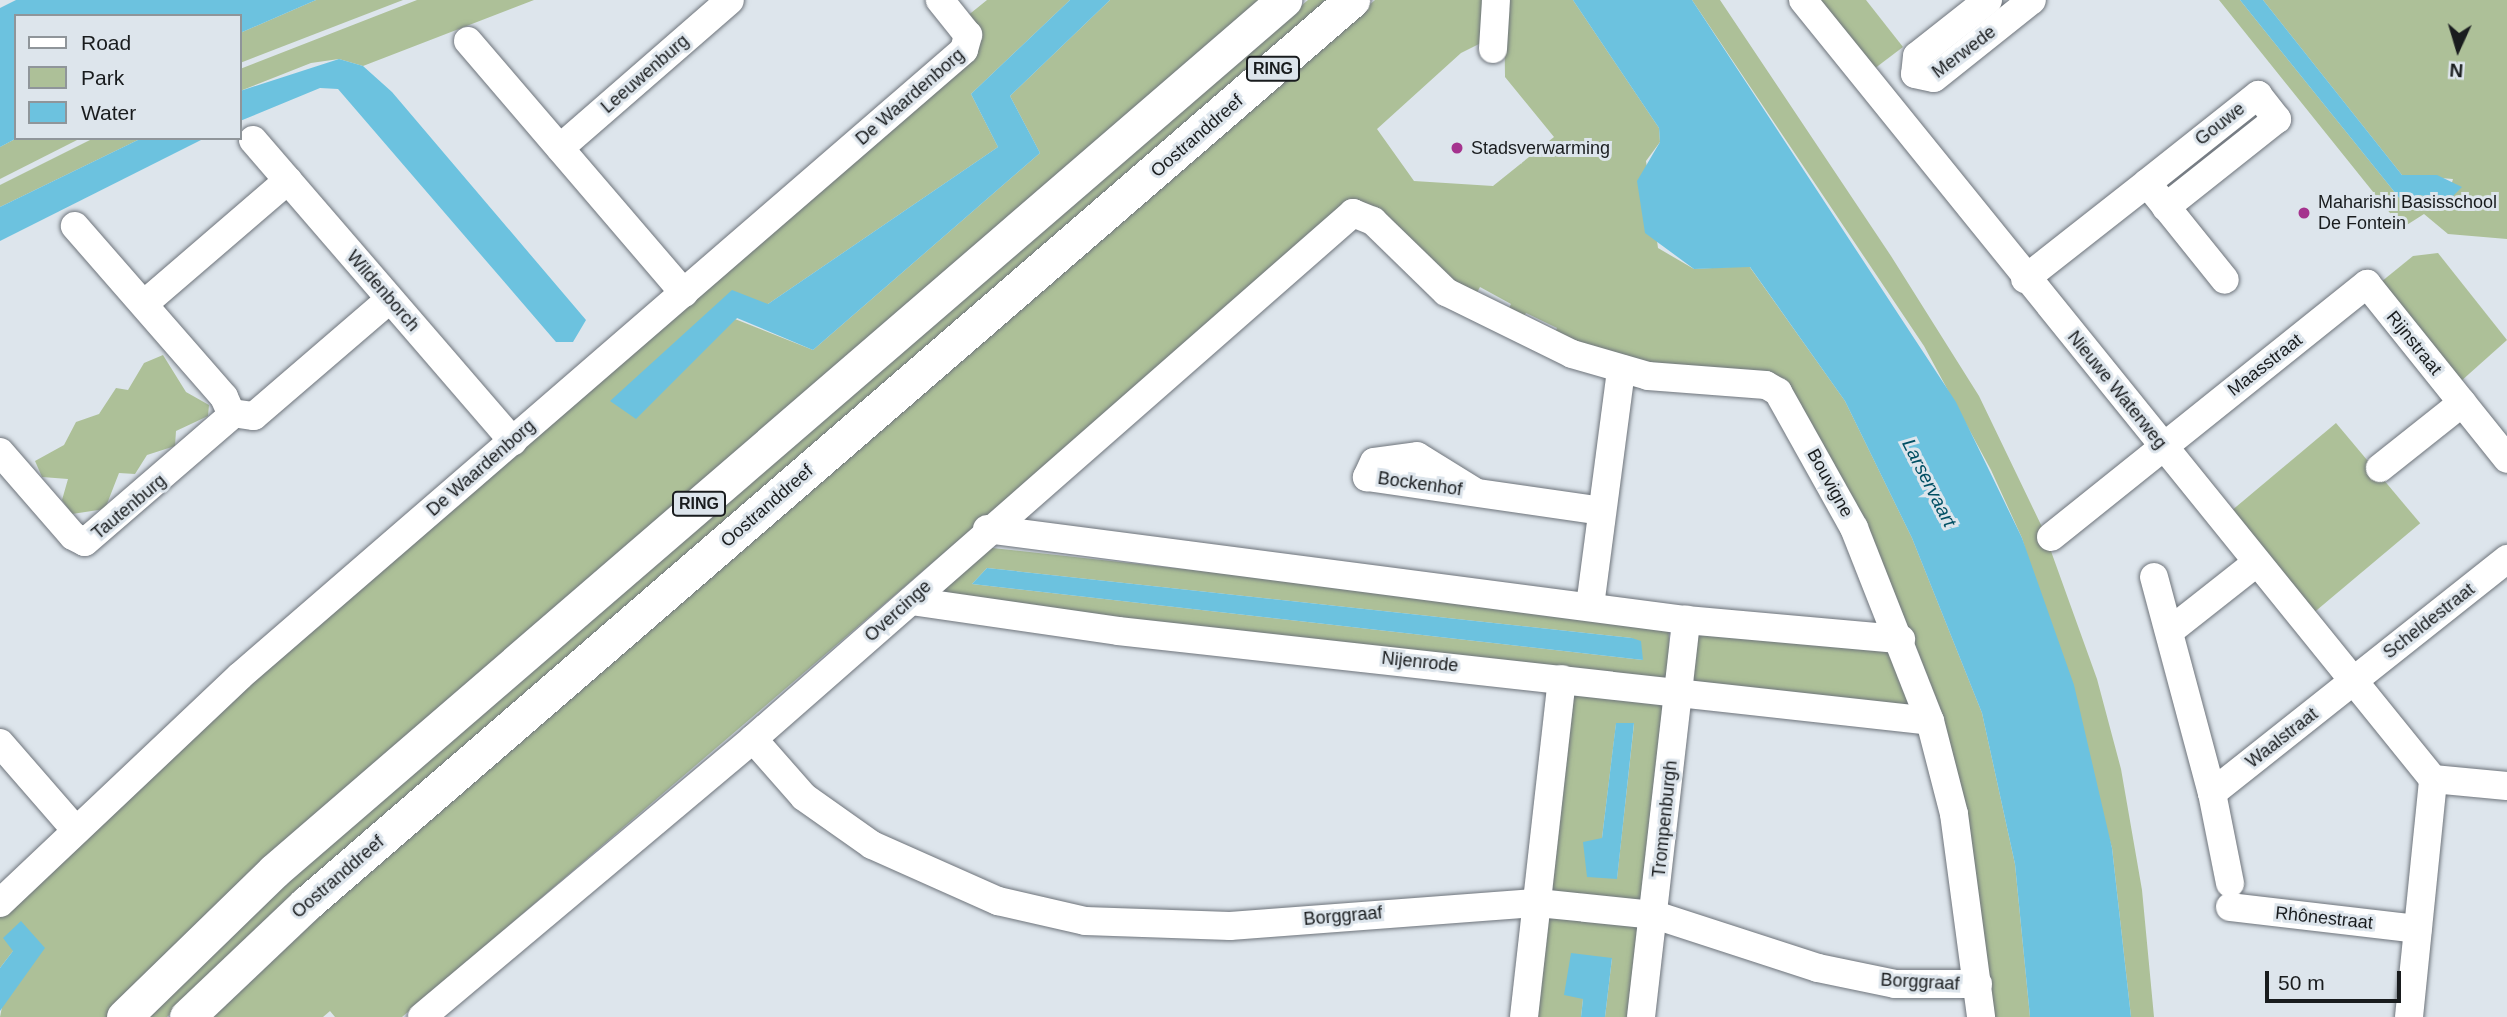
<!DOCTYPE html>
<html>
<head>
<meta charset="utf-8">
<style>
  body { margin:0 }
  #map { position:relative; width:2507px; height:1017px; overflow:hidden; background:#dde5ec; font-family:Arial,sans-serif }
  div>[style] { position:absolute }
  .green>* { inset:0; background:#adc098; transform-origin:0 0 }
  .water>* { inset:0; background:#6cc2df }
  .roads { filter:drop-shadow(0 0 2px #6e747b) drop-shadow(0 0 2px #6e747b) }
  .minor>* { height:28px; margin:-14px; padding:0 14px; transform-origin:14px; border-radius:14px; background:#fff }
  .major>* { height:35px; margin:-17.5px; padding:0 17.5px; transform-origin:17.5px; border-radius:17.5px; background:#fff }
  .dots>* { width:19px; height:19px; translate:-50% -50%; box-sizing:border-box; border:4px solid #dde5ec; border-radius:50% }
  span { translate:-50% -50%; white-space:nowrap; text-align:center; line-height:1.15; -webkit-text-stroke:6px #dde5ec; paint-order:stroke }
  .shield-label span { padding:2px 5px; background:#dde5ec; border:2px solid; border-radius:5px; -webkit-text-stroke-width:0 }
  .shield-label { font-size:16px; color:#191c1e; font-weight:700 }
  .street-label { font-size:18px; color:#191c1e }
  .poi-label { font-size:18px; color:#191c1e }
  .left { translate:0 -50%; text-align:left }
  .water-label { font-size:19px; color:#004f63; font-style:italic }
  .legend { position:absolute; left:14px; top:14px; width:228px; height:126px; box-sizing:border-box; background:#dde5ec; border:2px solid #8f959a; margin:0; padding:9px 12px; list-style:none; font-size:21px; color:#191c1e }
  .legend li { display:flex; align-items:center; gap:14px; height:35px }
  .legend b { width:35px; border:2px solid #8f959a }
  .north { position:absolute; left:2423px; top:14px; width:70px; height:70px; -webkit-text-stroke:5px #dde5ec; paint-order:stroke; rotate:184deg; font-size:19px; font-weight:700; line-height:28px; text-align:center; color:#191c1e }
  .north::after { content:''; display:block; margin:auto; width:24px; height:32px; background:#191c1e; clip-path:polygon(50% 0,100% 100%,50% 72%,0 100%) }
  .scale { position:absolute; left:2265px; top:971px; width:136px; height:32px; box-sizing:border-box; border:4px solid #191c1e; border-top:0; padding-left:9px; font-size:21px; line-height:24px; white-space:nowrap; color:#191c1e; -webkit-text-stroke:5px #dde5ec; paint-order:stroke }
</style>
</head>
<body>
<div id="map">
  <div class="green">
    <i style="clip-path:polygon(316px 0,403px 0,240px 63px,240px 33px)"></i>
    <i style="clip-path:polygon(417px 0,534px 0,363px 66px,339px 59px,311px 63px,240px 91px,240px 69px)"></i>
    <i style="clip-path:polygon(987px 0,1070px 0,971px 94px,998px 147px,768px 304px,735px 319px,813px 350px,1040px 153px,1010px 96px,1110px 0,1264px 0,110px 1017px,0 1017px,13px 951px,0 968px,0 915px,69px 841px,977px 51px,981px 38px,966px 17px)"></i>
    <i style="clip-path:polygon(1308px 0,1334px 0,167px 1017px,146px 1017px,355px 820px)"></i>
    <i style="clip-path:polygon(1375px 0,1489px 0,1481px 43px,1461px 53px,1377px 129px,1414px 181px,1493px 186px,1554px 137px,1505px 77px,1504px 0,1573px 0,1659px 128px,1660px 142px,1646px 161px,1658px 248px,1694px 269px,1749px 266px,1845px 401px,1912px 538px,1982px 713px,2015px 864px,2030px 1017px,1988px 1017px,1949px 763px,1774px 379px,1710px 377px,1552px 341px,1557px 328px,1526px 313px,1519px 326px,1504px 319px,1511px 304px,1480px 287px,1473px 300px,1357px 199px,402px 1017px,335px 1017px,330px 1011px,323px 1017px,203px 1017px)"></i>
    <i style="clip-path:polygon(1692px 0,1720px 0,1891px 256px,1979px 396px,2043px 529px,2097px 679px,2121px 769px,2142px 890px,2154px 1017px,2131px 1017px,2112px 848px,2022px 538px,1991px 470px,1924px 346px)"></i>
    <i style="clip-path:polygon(1812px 0,1866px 0,1903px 47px,1870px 72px)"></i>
    <i style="clip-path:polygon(2219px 0,2240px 0,2401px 200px,2420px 195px,2446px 202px,2453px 179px,2402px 175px,2263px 0,2507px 0,2507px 239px,2448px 234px,2424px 214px,2402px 228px)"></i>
    <i style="clip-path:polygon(17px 138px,81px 138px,0 179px,0 147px)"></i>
    <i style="clip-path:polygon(94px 138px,142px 138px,0 207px,0 185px)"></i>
    <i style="clip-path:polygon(2438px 253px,2507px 340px,2460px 382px,2381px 282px,2413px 256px)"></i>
    <i style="clip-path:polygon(163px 355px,186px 392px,209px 405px,208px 416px,176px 431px,175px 446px,147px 455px,135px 474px,119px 473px,105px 509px,72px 514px,62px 500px,68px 479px,42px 477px,35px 461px,64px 445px,76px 422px,99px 414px,116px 388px,128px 390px,144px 363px)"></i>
    <i style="left:2336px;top:423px;width:131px;height:143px;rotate:50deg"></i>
    <i style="clip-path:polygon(evenodd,983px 547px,1668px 622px,1671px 672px,1661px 682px,924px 598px,983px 547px,987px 568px,1632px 638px,1643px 660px,972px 584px,987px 568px)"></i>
    <i style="clip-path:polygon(1693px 624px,1894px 645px,1912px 701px,1900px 709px,1693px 685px,1687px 674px)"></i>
    <i style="clip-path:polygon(evenodd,1572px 688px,1663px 702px,1646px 892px,1637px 905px,1546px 890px,1572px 688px,1634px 723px,1634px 724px,1617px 878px,1602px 838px,1616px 724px,1634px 723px)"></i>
    <i style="clip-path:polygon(1543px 912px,1639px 925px,1632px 1017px,1605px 1017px,1612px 958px,1583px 999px,1581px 1017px,1532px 1017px)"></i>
  </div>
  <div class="water">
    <i style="clip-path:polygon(16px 0,316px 0,240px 33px,240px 16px,16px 16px,17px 138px,0 147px,0 8px)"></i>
    <i style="clip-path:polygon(1070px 0,1110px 0,1010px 96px,1040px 153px,813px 350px,737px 318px,636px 419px,610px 401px,732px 290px,768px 304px,998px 147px,971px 94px)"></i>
    <i style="clip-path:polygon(1573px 0,1692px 0,1956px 402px,2022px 538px,2074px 685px,2112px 848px,2131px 1017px,2030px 1017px,2015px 864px,1982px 713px,1912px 538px,1845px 401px,1750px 267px,1694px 269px,1645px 233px,1637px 181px,1660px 142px,1659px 128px)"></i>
    <i style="clip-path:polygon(2240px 0,2263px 0,2402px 175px,2437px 175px,2462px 187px,2447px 202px,2420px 195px,2401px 200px)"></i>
    <i style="clip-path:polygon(339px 59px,363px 66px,392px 92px,586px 320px,573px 342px,556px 342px,338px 89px,320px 88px,240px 121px,240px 91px)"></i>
    <i style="clip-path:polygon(142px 138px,205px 138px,0 241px,0 207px)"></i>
    <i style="clip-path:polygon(987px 568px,1632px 638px,1641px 641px,1643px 660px,972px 584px)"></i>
    <i style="clip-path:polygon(1616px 723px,1634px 723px,1617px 879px,1587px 877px,1583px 842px,1602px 838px)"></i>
    <i style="clip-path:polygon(21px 921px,45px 948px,0 1011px,0 968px,13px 951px,3px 938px)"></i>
    <i style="clip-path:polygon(1571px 953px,1612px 958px,1605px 1017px,1581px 1017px,1583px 999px,1564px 995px)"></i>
  </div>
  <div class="roads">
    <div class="minor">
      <i style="left:1803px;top:0;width:1002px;rotate:51.04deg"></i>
      <i style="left:1988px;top:0;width:90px;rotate:141.7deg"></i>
      <i style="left:1917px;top:56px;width:18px;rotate:96deg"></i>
      <i style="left:1915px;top:74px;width:19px;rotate:12deg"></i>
      <i style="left:1934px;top:78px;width:125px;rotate:-38.5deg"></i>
      <i style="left:468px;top:41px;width:332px;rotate:49.4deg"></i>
      <i style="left:1493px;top:49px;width:49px;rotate:-86.5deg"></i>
      <i style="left:253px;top:140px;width:398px;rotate:49.2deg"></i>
      <i style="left:560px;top:148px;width:225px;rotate:-41deg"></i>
      <i style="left:2147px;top:183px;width:142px;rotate:-38.4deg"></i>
      <i style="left:2258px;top:95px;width:31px;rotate:52deg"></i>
      <i style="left:2277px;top:119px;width:142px;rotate:141.6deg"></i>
      <i style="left:2025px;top:279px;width:155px;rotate:-38.2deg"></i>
      <i style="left:2147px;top:183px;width:124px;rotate:51.2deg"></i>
      <i style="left:144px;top:304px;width:190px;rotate:-40.7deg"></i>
      <i style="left:232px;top:413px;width:22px;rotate:8deg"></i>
      <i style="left:254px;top:416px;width:179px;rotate:-40.7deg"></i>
      <i style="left:0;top:452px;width:111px;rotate:49deg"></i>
      <i style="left:73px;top:536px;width:13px;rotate:27deg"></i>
      <i style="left:85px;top:542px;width:194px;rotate:-40.8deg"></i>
      <i style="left:232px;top:415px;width:20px;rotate:-114deg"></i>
      <i style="left:224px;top:397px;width:227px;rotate:-131.1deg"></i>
      <i style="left:2380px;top:468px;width:105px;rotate:-38.4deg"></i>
      <i style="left:1475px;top:492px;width:68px;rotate:-148.2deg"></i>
      <i style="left:1417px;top:456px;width:43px;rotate:172.1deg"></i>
      <i style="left:1374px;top:462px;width:17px;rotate:115deg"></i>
      <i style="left:1367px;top:477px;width:237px;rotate:8.2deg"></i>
      <i style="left:987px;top:529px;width:705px;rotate:7.42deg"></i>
      <i style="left:1686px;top:620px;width:216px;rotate:5.1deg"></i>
      <i style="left:2051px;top:537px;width:405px;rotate:-38.7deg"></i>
      <i style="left:2367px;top:284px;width:224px;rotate:51.3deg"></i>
      <i style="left:2154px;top:577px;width:224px;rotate:75deg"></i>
      <i style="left:2212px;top:793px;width:92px;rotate:78.7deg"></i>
      <i style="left:911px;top:601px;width:209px;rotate:8.2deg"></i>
      <i style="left:1118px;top:631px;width:817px;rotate:6.32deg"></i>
      <i style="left:1590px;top:606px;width:239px;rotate:-82.5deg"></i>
      <i style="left:2171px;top:630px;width:108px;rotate:-38.2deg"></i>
      <i style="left:753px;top:739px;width:77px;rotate:48.7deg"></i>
      <i style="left:804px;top:797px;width:83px;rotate:35.2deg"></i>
      <i style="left:872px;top:845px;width:138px;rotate:24deg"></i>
      <i style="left:998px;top:901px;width:89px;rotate:12.9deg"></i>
      <i style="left:1085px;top:921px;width:145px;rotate:2deg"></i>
      <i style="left:1230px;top:926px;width:309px;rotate:-4.3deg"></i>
      <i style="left:1538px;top:903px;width:118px;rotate:5.9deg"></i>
      <i style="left:1655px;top:915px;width:171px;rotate:18deg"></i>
      <i style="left:1818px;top:968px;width:79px;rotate:11.7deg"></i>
      <i style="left:1895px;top:984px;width:83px"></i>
      <i style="left:0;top:743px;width:111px;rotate:49deg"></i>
      <i style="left:2433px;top:779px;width:74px;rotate:5.4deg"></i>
      <i style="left:2212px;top:793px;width:377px;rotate:-38.4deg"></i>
      <i style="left:0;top:903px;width:330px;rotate:-43.4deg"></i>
      <i style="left:240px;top:676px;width:957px;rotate:-40.85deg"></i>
      <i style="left:964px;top:50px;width:16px;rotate:-75deg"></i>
      <i style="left:968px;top:35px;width:45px;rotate:-128.7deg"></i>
      <i style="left:2230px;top:907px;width:189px;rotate:6.7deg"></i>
      <i style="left:422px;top:1017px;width:432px;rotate:-40deg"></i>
      <i style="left:753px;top:739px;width:798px;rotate:-41.24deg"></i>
      <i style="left:1353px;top:213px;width:22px;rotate:22deg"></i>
      <i style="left:1373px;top:221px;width:102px;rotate:44.2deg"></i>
      <i style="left:1446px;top:292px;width:140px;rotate:26.2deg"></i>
      <i style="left:1572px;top:354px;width:79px;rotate:16.1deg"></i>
      <i style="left:1648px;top:376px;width:118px;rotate:4.4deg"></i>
      <i style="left:1766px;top:385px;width:14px;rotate:30deg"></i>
      <i style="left:1778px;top:392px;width:156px;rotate:60.8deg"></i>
      <i style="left:1854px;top:528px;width:207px;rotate:68.5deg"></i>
      <i style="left:1930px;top:721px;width:96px;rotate:75.5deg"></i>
      <i style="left:1954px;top:814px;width:205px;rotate:82.4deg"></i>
      <i style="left:1524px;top:1017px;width:340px;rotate:-83.6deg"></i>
      <i style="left:1641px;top:1017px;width:400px;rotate:-83.5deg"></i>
      <i style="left:2409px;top:1017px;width:239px;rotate:-84.2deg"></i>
    </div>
    <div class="major">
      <i style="left:124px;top:1017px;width:209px;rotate:-44.2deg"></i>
      <i style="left:274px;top:871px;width:1334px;rotate:-40.77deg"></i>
      <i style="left:187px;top:1017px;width:164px;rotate:-43.5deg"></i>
      <i style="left:306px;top:904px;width:1383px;rotate:-40.84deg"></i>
    </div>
  </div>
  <div class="dots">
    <i style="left:1457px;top:148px;background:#a5338e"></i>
    <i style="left:2304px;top:213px;background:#a5338e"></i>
  </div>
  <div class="shield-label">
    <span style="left:1273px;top:69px">RING</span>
    <span style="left:699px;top:504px">RING</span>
  </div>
  <div class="street-label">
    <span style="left:1964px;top:52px;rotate:-37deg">Merwede</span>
    <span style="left:645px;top:74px;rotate:-41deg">Leeuwenburg</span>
    <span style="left:910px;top:97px;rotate:-41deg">De Waardenborg</span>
    <span style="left:2220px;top:124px;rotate:-38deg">Gouwe</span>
    <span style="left:1197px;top:136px;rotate:-41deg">Oostranddreef</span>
    <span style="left:383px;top:291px;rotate:49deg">Wildenborch</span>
    <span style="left:2414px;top:343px;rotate:51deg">Rijnstraat</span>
    <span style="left:2265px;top:365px;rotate:-38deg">Maasstraat</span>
    <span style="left:2117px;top:390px;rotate:51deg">Nieuwe Waterweg</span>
    <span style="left:481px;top:468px;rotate:-41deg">De Waardenborg</span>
    <span style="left:1830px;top:483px;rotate:61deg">Bouvigne</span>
    <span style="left:1420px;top:484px;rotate:8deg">Bockenhof</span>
    <span style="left:767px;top:506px;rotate:-41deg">Oostranddreef</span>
    <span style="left:129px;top:507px;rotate:-40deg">Tautenburg</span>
    <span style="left:898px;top:611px;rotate:-42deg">Overcinge</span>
    <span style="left:2429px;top:621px;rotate:-38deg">Scheldestraat</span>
    <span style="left:1420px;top:662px;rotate:6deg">Nijenrode</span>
    <span style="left:2282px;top:738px;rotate:-38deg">Waalstraat</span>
    <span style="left:1665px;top:819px;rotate:-84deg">Trompenburgh</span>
    <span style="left:338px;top:877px;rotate:-41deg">Oostranddreef</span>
    <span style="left:1343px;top:916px;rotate:-5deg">Borggraaf</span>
    <span style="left:2324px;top:918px;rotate:6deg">Rhônestraat</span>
    <span style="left:1920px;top:982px;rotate:3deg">Borggraaf</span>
  </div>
  <div class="poi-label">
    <span class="left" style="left:1471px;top:148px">Stadsverwarming</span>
    <span class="left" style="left:2318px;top:213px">Maharishi Basisschool<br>De Fontein</span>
  </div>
  <div class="water-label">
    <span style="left:1929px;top:483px;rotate:63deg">Larservaart</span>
  </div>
  <ul class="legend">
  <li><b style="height:9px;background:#fff"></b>Road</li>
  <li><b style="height:19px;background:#adc098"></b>Park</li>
  <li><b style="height:19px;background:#6cc2df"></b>Water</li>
  </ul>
  <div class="north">N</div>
  <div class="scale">50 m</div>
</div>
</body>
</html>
